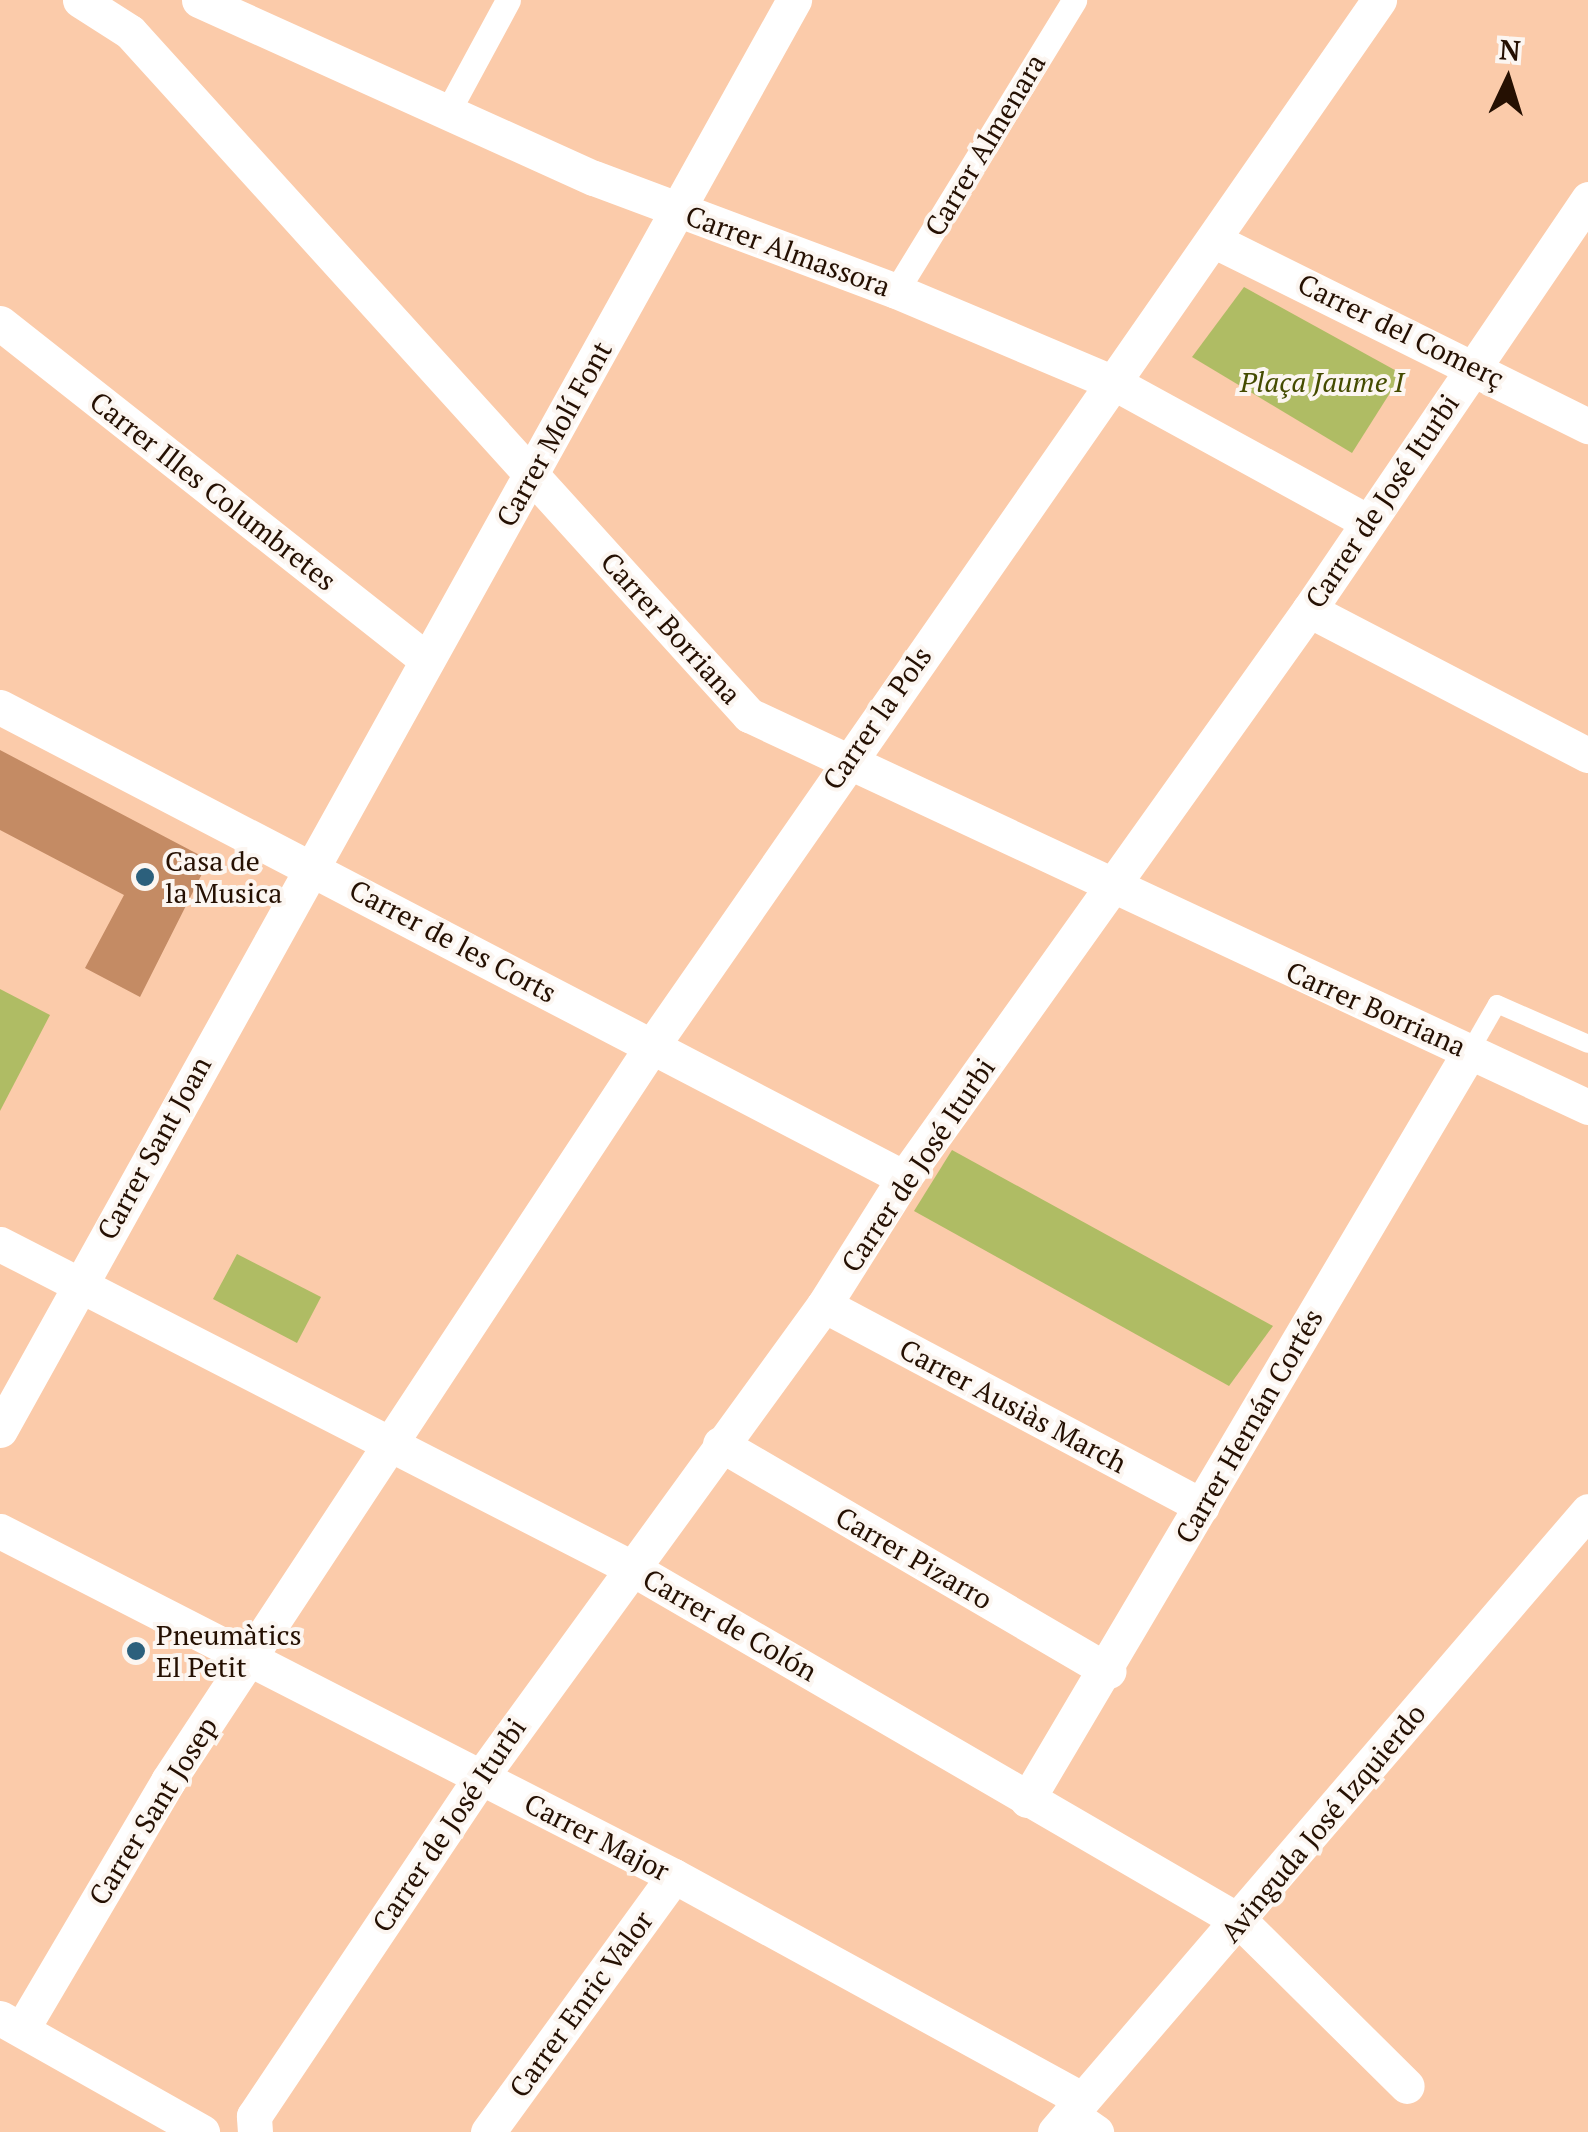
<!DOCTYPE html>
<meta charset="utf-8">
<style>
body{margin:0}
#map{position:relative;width:1588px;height:2132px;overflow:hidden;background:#fbcbaa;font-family:"PT Serif",serif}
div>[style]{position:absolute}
.green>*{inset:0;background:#afbc64}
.building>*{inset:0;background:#c48b64}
.service>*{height:18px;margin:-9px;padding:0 9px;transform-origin:9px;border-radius:9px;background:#fff}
.pedestrian>*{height:25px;margin:-12.5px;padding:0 12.5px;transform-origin:12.5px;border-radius:12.5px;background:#fff}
.minor>*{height:35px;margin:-17.5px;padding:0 17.5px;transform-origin:17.5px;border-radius:17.5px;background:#fff}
.dots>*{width:28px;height:28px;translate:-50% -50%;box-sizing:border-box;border:5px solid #fcf6f1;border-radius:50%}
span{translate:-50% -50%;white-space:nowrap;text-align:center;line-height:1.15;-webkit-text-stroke:8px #fcf6f1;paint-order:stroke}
.street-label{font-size:28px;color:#251002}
.park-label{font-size:28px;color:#444b00;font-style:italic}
.poi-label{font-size:28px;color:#251002}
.left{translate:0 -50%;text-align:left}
.north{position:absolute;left:1458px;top:30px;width:100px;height:100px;-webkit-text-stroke:8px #fcf6f1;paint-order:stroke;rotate:4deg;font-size:28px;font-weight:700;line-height:40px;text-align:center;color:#251002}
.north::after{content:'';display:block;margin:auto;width:35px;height:45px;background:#251002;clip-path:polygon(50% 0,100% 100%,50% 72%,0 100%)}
</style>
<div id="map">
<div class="green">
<i style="clip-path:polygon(1244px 287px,1402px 374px,1352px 453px,1192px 357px)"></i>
<i style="clip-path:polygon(0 989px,50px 1015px,0 1111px)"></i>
<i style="clip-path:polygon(952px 1150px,1273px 1326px,1229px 1386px,914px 1211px)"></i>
<i style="clip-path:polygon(237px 1254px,321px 1297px,297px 1343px,213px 1299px)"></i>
</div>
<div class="building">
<i style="clip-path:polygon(0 750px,209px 860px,140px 997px,85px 968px,124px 895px,0 830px)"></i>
</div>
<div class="service">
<i style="left:1470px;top:1051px;width:54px;rotate:-60.1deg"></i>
<i style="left:1497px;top:1004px;width:99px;rotate:23.7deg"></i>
</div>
<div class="pedestrian">
<i style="left:447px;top:113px;width:128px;rotate:-61.6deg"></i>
<i style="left:896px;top:291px;width:341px;rotate:-58.5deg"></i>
</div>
<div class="minor">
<i style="left:80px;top:0;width:59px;rotate:32.6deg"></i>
<i style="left:130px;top:32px;width:922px;rotate:47.81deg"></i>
<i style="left:749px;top:715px;width:926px;rotate:25.04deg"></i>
<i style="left:199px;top:0;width:433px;rotate:24.3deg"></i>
<i style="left:594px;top:178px;width:322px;rotate:20.5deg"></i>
<i style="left:896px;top:291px;width:239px;rotate:22.9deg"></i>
<i style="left:1116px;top:384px;width:285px;rotate:28.7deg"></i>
<i style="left:1213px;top:240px;width:419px;rotate:26.4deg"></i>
<i style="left:0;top:323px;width:544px;rotate:38.28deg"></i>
<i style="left:1309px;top:610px;width:314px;rotate:27.5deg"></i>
<i style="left:0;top:707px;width:1019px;rotate:27.52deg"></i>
<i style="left:0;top:1244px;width:706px;rotate:27.15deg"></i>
<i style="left:628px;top:1566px;width:709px;rotate:30.15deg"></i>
<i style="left:1241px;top:1922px;width:233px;rotate:44.7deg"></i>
<i style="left:824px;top:1305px;width:428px;rotate:28deg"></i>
<i style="left:0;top:1430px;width:1636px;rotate:-60.96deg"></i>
<i style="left:720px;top:1444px;width:450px;rotate:30.3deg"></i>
<i style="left:0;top:1531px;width:757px;rotate:27.11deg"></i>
<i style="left:674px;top:1876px;width:465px;rotate:28.7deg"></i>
<i style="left:1027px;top:1800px;width:870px;rotate:-59.4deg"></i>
<i style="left:0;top:2018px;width:232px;rotate:29.4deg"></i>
<i style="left:22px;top:2029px;width:288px;rotate:-59.5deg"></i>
<i style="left:168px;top:1781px;width:880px;rotate:-56.63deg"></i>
<i style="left:652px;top:1046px;width:1274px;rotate:-55.2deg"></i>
<i style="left:1070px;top:2114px;width:32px;rotate:35deg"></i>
<i style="left:255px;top:2132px;width:16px;rotate:-94deg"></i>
<i style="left:254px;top:2116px;width:408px;rotate:-56.2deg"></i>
<i style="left:481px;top:1777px;width:583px;rotate:-53.99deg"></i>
<i style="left:824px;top:1305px;width:150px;rotate:-57.8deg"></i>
<i style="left:904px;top:1178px;width:698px;rotate:-54.51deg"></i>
<i style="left:1309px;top:610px;width:497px;rotate:-55.8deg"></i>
<i style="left:488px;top:2132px;width:316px;rotate:-54deg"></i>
<i style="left:1055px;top:2132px;width:818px;rotate:-49.36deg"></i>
</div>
<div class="dots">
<i style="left:145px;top:877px;background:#2c607c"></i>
<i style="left:136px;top:1651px;background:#2c607c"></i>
</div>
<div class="street-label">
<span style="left:985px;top:145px;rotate:-59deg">Carrer Almenara</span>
<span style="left:788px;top:251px;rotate:20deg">Carrer Almassora</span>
<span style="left:1401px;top:331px;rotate:26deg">Carrer del Comerç</span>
<span style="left:554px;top:434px;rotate:-61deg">Carrer Molí Font</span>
<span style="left:213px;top:491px;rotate:38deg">Carrer Illes Columbretes</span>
<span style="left:1382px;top:501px;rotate:-56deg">Carrer de José Iturbi</span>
<span style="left:671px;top:628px;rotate:48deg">Carrer Borriana</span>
<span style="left:877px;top:718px;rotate:-55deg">Carrer la Pols</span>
<span style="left:453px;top:941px;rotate:28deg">Carrer de les Corts</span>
<span style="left:1376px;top:1009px;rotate:24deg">Carrer Borriana</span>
<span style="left:154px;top:1148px;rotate:-61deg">Carrer Sant Joan</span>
<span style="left:918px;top:1165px;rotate:-56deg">Carrer de José Iturbi</span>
<span style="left:1013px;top:1406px;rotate:28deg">Carrer Ausiàs March</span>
<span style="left:1249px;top:1426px;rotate:-60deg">Carrer Hernán Cortés</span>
<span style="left:914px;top:1558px;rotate:30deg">Carrer Pizarro</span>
<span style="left:730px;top:1625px;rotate:30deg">Carrer de Colón</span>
<span style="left:153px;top:1811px;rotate:-58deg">Carrer Sant Josep</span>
<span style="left:1323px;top:1823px;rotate:-50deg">Avinguda José Izquierdo</span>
<span style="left:449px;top:1825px;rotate:-56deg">Carrer de José Iturbi</span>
<span style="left:597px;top:1837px;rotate:27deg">Carrer Major</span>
<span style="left:581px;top:2004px;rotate:-54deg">Carrer Enric Valor</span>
</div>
<div class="park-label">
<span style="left:1322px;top:382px">Plaça Jaume I</span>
</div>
<div class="poi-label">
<span class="left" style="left:165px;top:877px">Casa de<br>la Musica</span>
<span class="left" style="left:156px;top:1651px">Pneumàtics<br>El Petit</span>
</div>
<div class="north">N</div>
</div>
